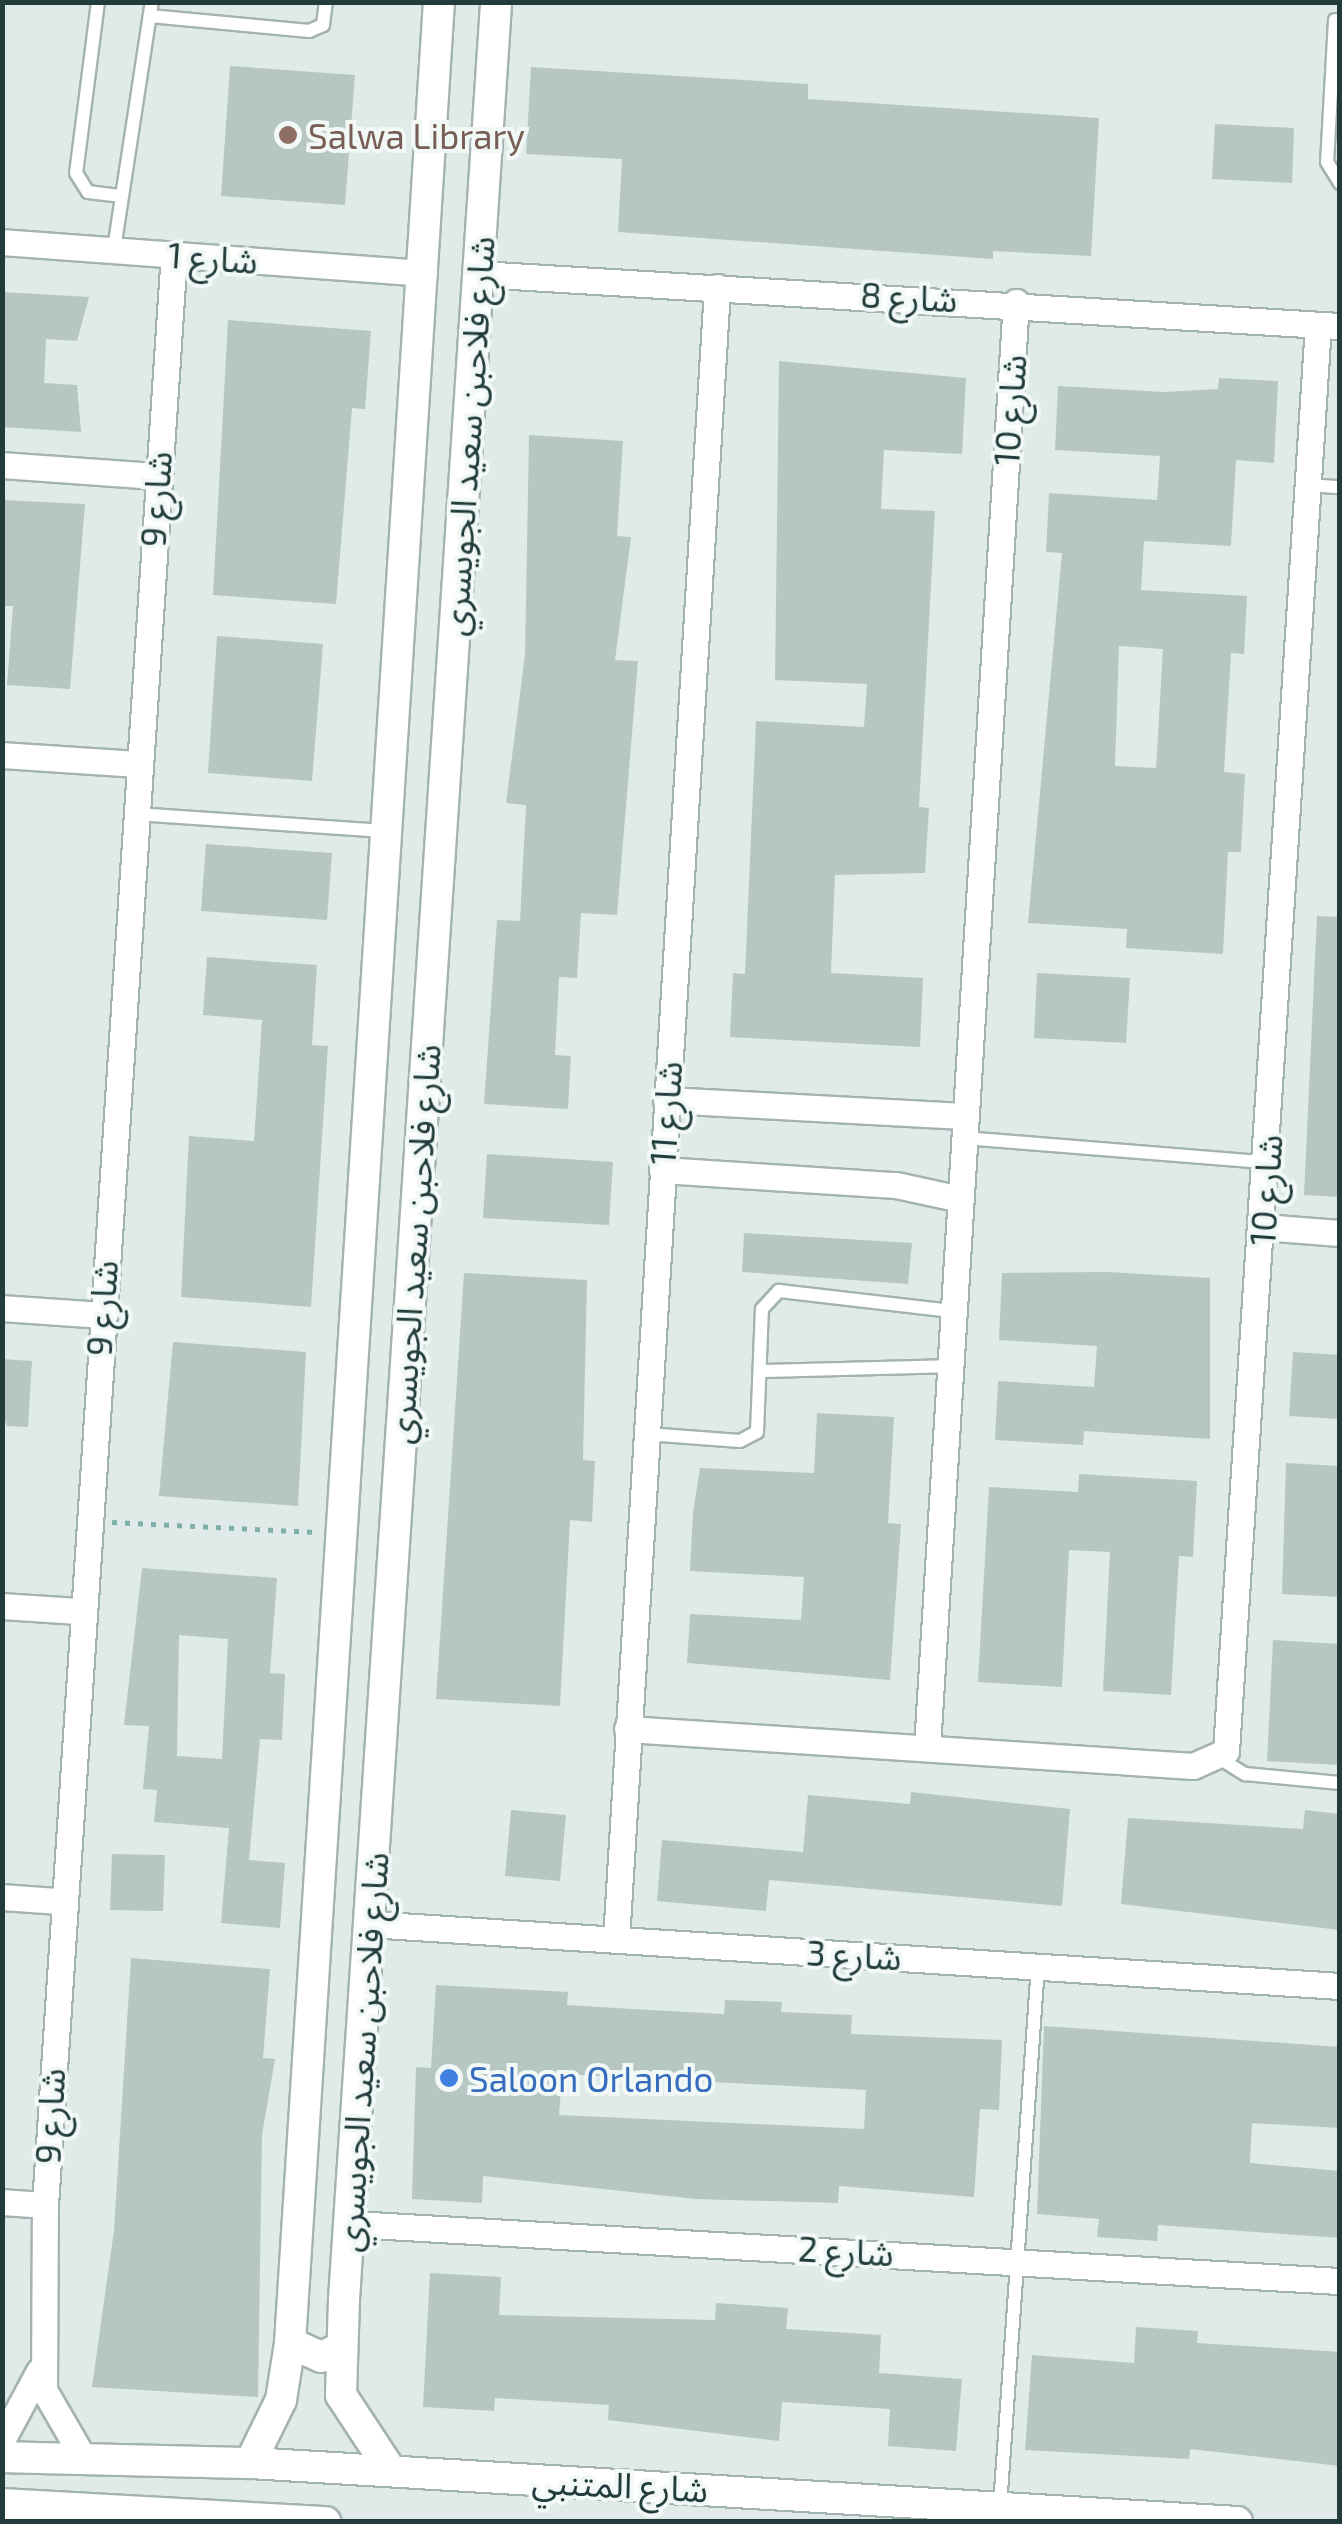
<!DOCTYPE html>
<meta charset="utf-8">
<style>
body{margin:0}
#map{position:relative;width:1342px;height:2524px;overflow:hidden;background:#e0ebe9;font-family:"Exo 2","Noto Sans Arabic",sans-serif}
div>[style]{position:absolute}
.building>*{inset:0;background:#b6c6c2}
.path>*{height:5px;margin-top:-2.5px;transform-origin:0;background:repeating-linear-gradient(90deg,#80afab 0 5px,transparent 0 13px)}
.roads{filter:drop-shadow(2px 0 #a3b3b1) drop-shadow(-2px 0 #a3b3b1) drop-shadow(0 2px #a3b3b1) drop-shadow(0 -2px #a3b3b1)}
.service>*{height:12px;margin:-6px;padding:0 6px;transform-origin:6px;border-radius:6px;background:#fff}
.minor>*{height:25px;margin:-12.5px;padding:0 12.5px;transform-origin:12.5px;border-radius:12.5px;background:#fff}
.tertiary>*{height:30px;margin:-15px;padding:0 15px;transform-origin:15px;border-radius:15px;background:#fff}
.dots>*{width:28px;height:28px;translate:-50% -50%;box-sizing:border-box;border:5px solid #f1f8f6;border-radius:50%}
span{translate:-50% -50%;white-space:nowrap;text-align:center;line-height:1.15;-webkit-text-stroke:8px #f1f8f6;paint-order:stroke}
.education-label{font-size:35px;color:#785e54}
.left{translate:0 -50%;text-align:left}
.street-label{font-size:35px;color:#213c3b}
.shop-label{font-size:35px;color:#366cbe}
.frame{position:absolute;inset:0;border:5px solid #213c3b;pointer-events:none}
</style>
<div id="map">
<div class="building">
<i style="clip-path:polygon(230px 66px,355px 75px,345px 205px,221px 196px)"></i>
<i style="clip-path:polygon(531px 67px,808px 84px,808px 99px,1099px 118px,1091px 256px,993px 251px,993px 259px,618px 232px,622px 159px,526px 154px)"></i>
<i style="clip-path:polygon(1215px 124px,1294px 128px,1292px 183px,1212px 179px)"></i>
<i style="clip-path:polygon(2px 292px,89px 297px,77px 341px,46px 339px,44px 383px,77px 385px,81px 432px,2px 427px)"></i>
<i style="clip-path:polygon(228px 320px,371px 331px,365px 409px,352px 408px,336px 604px,213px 595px)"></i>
<i style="clip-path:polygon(779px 361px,966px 378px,962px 454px,884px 450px,881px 509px,935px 511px,919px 807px,929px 808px,925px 873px,835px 875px,831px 973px,923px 978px,920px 1047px,730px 1037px,733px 973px,745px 974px,756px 721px,864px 727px,867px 684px,775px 680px)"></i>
<i style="clip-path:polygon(evenodd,1219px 378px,1278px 381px,1274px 463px,1236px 460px,1231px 546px,1144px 541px,1141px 590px,1247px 596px,1244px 654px,1231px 653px,1224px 772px,1245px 774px,1241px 852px,1228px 852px,1223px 954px,1126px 948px,1127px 929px,1028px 923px,1062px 553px,1046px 552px,1049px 493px,1157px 500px,1160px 456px,1055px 450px,1058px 386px,1164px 392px,1218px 389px,1219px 378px,1119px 646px,1163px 649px,1156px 768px,1115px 766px,1119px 646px)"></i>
<i style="clip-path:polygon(529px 435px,623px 441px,617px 536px,631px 537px,615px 660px,638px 661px,617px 915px,581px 913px,577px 978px,559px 977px,555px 1055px,571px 1056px,568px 1109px,484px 1104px,497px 920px,520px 921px,526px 805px,506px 803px,525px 655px)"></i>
<i style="clip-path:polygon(2px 500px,85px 504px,70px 689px,7px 685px,13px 606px,2px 606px)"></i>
<i style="clip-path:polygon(217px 636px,323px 644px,312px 781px,208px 773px)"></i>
<i style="clip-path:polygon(206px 844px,332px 853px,327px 920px,201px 911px)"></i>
<i style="clip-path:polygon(1317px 916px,1340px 917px,1340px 1197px,1304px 1195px)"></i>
<i style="clip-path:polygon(207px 957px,317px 965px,312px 1045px,328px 1046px,311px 1307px,181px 1297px,189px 1136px,254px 1141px,262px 1020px,203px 1015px)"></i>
<i style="clip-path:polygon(1037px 973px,1130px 978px,1126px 1043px,1034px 1038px)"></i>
<i style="clip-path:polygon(487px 1154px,613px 1162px,609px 1225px,483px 1218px)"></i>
<i style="clip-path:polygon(744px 1233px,912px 1243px,908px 1284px,742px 1272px)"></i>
<i style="clip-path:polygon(1108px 1272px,1210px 1278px,1210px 1439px,1084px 1431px,1083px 1445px,995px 1440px,998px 1381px,1094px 1387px,1097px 1346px,999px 1340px,1002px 1273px)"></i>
<i style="clip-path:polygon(464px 1273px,587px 1280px,583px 1460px,595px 1461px,592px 1522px,570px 1520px,560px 1706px,436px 1699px)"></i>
<i style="clip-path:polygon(173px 1342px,306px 1352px,298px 1506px,159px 1496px)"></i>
<i style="clip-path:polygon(1293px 1352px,1340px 1355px,1340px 1419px,1289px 1416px)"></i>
<i style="clip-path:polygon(2px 1359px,32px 1361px,28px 1427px,7px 1426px,2px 1414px)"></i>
<i style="clip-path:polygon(817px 1413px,894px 1417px,888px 1523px,901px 1524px,890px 1680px,687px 1663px,690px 1614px,801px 1620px,804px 1577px,690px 1571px,693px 1513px,700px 1468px,814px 1473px)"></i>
<i style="clip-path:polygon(1286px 1463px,1340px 1466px,1340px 1597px,1282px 1594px)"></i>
<i style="clip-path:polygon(1079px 1474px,1197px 1481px,1193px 1557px,1179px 1556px,1171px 1695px,1103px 1691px,1110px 1552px,1069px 1550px,1062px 1687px,978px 1682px,989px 1487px,1078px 1492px)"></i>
<i style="clip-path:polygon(evenodd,142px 1568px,277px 1578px,270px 1673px,285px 1674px,282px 1740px,260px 1739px,249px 1860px,285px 1863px,280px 1928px,221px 1923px,229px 1828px,154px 1822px,157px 1790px,143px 1789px,149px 1726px,124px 1725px,142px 1568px,179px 1635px,228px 1639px,222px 1759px,177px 1756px,179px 1635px)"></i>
<i style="clip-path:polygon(1273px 1640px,1340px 1644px,1340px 1765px,1267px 1761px)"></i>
<i style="clip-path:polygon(911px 1792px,1070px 1809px,1062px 1906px,769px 1880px,766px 1911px,657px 1901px,662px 1840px,803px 1852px,808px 1795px,910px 1804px)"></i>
<i style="clip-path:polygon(511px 1810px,566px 1815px,560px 1881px,505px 1876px)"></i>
<i style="clip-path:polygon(1305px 1810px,1340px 1814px,1340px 1930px,1121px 1904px,1128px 1818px,1303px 1829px)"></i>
<i style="clip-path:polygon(112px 1854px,165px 1855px,163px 1911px,110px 1910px)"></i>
<i style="clip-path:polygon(131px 1958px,270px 1969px,263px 2058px,275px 2059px,262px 2135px,258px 2397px,92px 2387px,114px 2230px)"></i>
<i style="clip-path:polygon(evenodd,436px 1985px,568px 1992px,567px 2005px,632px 2009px,724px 2014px,725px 2000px,782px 2002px,781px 2012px,852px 2015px,851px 2034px,1002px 2040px,999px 2110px,980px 2109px,974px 2197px,839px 2186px,838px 2203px,696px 2199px,483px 2176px,482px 2203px,412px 2199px,416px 2067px,431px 2068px,436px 1985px,562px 2074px,866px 2090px,864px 2129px,559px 2115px,562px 2074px)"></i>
<i style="clip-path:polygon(1044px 2026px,1340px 2047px,1340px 2128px,1252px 2123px,1250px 2163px,1340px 2171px,1340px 2238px,1158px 2225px,1157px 2241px,1097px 2237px,1099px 2219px,1037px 2214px)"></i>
<i style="clip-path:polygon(430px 2273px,501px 2277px,499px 2315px,715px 2320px,716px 2303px,788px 2308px,786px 2329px,881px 2335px,879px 2373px,962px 2379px,956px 2451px,888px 2446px,890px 2409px,782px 2402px,779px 2441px,608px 2420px,609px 2405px,495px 2398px,494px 2411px,423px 2407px)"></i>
<i style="clip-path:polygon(1136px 2327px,1198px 2331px,1197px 2343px,1340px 2352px,1340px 2466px,1190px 2449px,1189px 2459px,1025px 2450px,1032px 2355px,1134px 2363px)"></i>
</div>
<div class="path">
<i style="left:112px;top:1522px;width:204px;rotate:2.8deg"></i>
</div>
<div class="roads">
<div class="service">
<i style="left:98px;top:2px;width:172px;rotate:97.3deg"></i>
<i style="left:76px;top:173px;width:22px;rotate:58deg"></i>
<i style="left:88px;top:192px;width:34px;rotate:7deg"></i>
<i style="left:150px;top:16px;width:160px;rotate:5.4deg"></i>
<i style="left:309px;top:31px;width:15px;rotate:-23deg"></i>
<i style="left:323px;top:25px;width:23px;rotate:-83deg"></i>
<i style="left:1335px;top:20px;width:142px;rotate:93.2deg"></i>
<i style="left:1327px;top:162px;width:25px;rotate:58deg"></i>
<i style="left:114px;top:249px;width:250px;rotate:-81.3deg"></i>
<i style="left:1308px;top:485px;width:32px;rotate:4deg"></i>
<i style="left:135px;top:814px;width:251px;rotate:3.9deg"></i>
<i style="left:964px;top:1138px;width:301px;rotate:4.6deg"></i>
<i style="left:761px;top:1371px;width:188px;rotate:-1.5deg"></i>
<i style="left:647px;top:1434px;width:93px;rotate:4.3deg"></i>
<i style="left:740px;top:1441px;width:19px;rotate:-28deg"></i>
<i style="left:757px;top:1432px;width:123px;rotate:-87.7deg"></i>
<i style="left:762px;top:1309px;width:25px;rotate:-47deg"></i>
<i style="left:779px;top:1291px;width:174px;rotate:6.6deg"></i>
<i style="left:1219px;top:1758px;width:31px;rotate:32deg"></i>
<i style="left:1245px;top:1774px;width:95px;rotate:5.4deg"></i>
<i style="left:1000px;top:2506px;width:542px;rotate:-85.98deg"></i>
</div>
<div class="minor">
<i style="left:2px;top:242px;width:423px;rotate:4.2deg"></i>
<i style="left:479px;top:274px;width:863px;rotate:3.46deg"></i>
<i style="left:2px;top:465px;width:155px;rotate:4.1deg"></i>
<i style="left:2px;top:755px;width:135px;rotate:3.8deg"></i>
<i style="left:666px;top:1100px;width:299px;rotate:3.1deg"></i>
<i style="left:662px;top:1170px;width:234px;rotate:3.7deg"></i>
<i style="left:896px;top:1185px;width:66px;rotate:12.3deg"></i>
<i style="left:1262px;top:1227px;width:78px;rotate:4.4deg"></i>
<i style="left:2px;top:1308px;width:99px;rotate:4deg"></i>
<i style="left:2px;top:1606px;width:75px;rotate:3.8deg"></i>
<i style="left:627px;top:1729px;width:567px;rotate:3.74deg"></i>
<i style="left:1193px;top:1766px;width:36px;rotate:-24deg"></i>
<i style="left:1226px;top:1751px;width:1429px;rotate:-86.31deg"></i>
<i style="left:927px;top:1747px;width:1448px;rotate:-86.48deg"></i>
<i style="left:2px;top:1897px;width:56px;rotate:4.1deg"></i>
<i style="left:368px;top:1924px;width:974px;rotate:3.65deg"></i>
<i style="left:616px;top:1940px;width:1656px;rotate:-86.5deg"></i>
<i style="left:2px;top:2202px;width:43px;rotate:4deg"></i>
<i style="left:353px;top:2224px;width:989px;rotate:3.31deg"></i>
<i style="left:2px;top:2440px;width:78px;rotate:-61.8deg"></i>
<i style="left:84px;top:2459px;width:80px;rotate:-120.1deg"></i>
<i style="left:44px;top:2390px;width:185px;rotate:-89.7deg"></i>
<i style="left:45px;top:2205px;width:1955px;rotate:-86.22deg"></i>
</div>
<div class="tertiary">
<i style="left:290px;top:2343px;width:34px;rotate:24deg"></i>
<i style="left:321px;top:2357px;width:23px;rotate:-25deg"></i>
<i style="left:2px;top:2457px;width:248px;rotate:1.4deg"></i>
<i style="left:250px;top:2463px;width:989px;rotate:3.42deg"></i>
<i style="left:250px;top:2463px;width:70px;rotate:-63.8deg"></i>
<i style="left:281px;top:2400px;width:58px;rotate:-81deg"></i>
<i style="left:290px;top:2343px;width:2346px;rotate:-86.36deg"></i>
<i style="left:391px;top:2471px;width:91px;rotate:-123.3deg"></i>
<i style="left:341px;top:2395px;width:96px;rotate:-88.2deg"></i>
<i style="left:344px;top:2299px;width:2302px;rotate:-86.21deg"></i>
<i style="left:2px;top:2504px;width:324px;rotate:3.2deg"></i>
</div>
</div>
<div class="dots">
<i style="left:288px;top:135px;background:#8d6e63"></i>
<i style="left:449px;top:2078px;background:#3f7fe0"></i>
</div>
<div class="education-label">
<span class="left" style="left:308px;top:135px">Salwa Library</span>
</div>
<div class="street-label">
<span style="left:213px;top:257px;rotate:4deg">شارع 1</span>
<span style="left:909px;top:296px;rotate:3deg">شارع 8</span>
<span style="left:1009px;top:410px;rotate:-86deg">شارع 10</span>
<span style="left:467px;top:436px;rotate:-86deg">شارع فلاحبن سعيد الجويسري</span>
<span style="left:155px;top:499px;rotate:-86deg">شارع 9</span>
<span style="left:665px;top:1113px;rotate:-86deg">شارع 11</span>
<span style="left:1265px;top:1190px;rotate:-86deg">شارع 10</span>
<span style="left:413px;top:1244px;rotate:-86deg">شارع فلاحبن سعيد الجويسري</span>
<span style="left:101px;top:1308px;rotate:-86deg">شارع 9</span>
<span style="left:854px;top:1954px;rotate:3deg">شارع 3</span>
<span style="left:361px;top:2052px;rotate:-86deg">شارع فلاحبن سعيد الجويسري</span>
<span style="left:49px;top:2116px;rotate:-87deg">شارع 9</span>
<span style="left:846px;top:2250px;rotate:3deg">شارع 2</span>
<span style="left:620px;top:2484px;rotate:3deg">شارع المتنبي</span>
</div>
<div class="shop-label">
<span class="left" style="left:469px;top:2078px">Saloon Orlando</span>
</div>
<div class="frame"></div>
</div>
